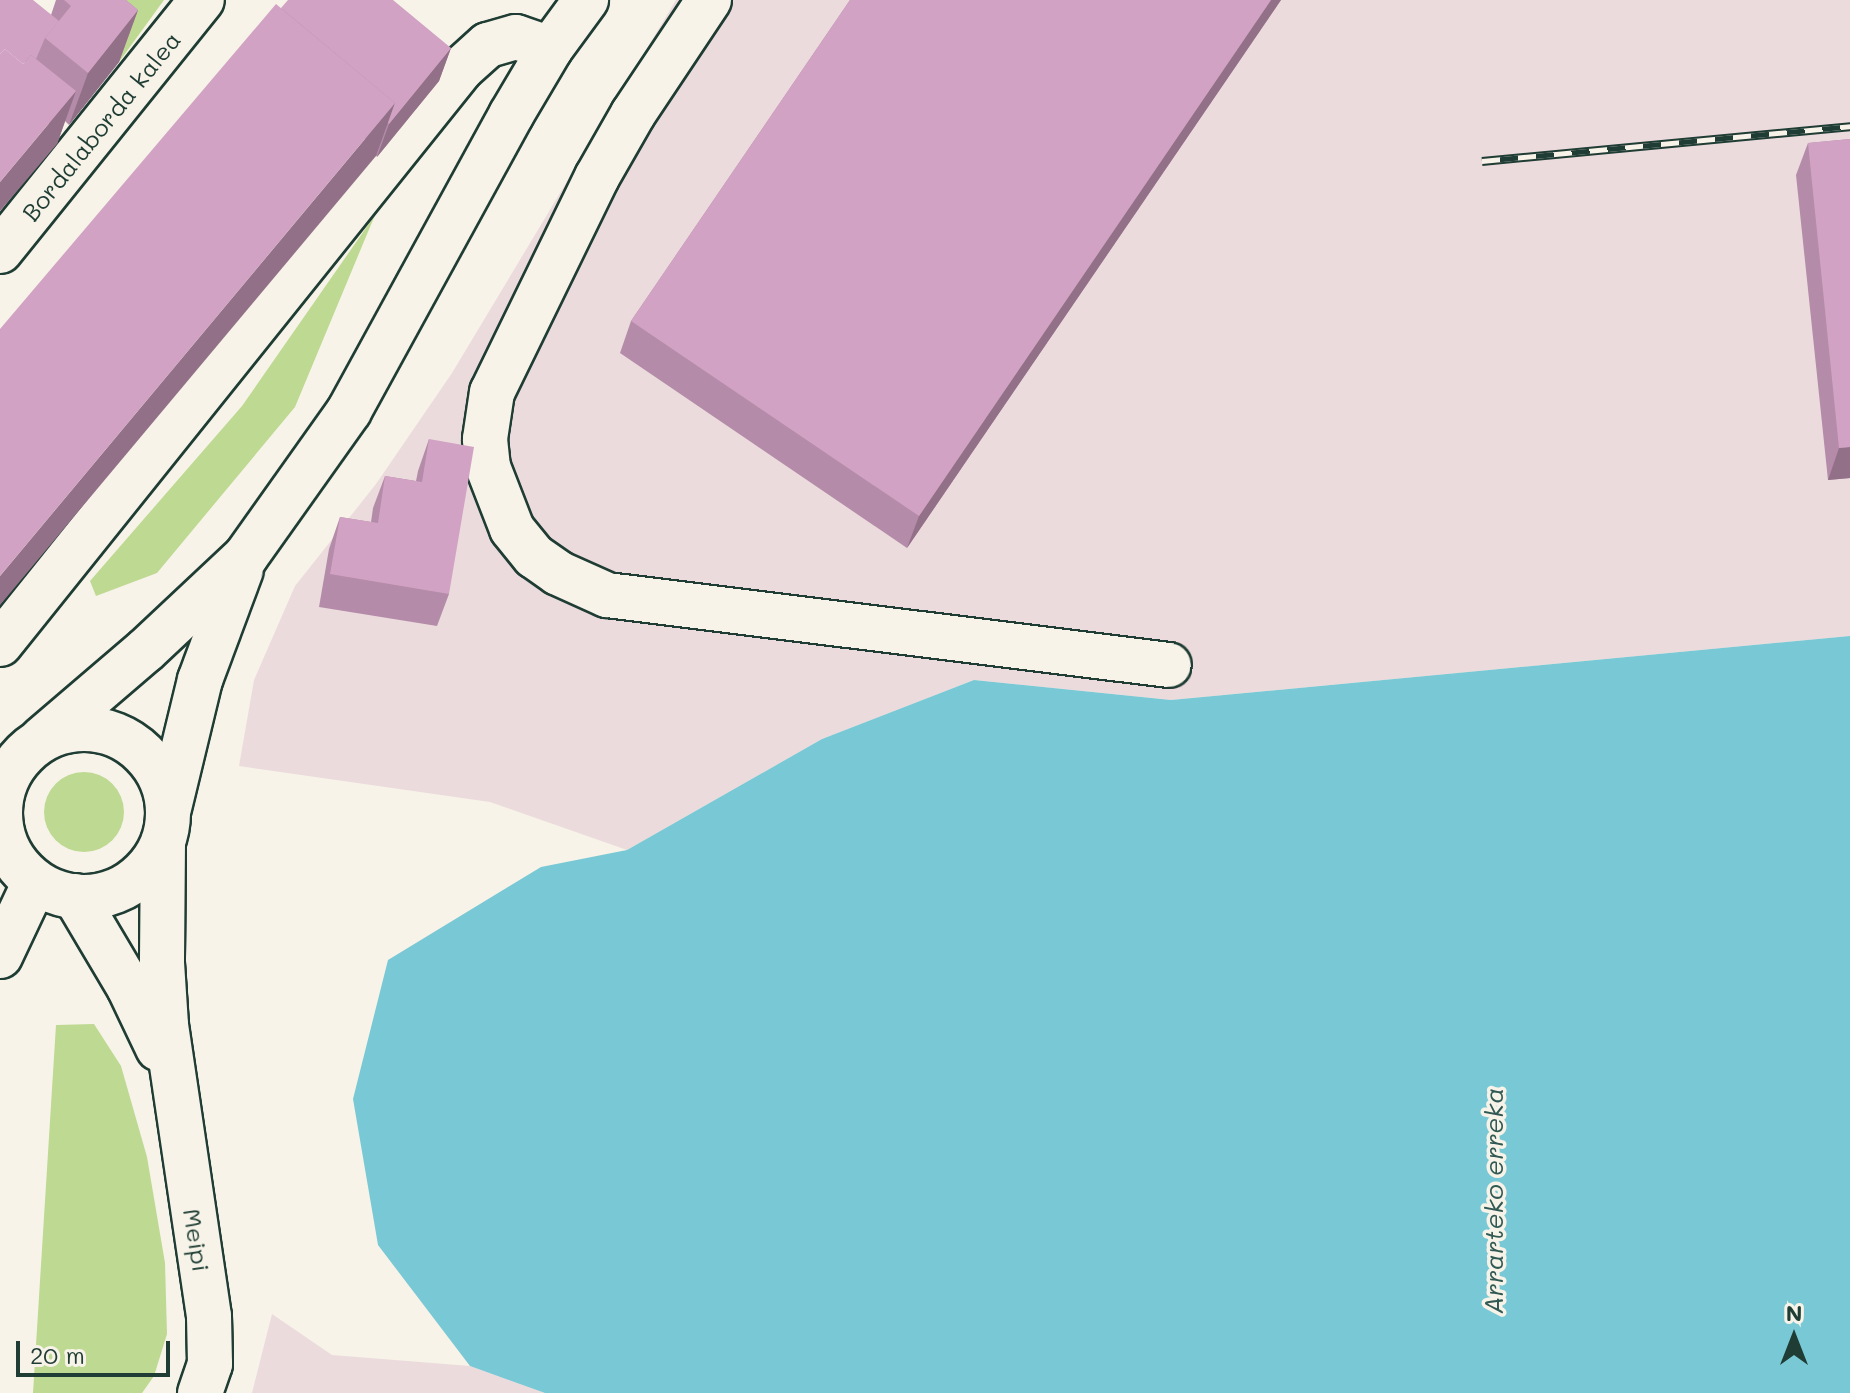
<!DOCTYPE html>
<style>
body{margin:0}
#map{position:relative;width:1850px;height:1393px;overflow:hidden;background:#f7f3e8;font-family:Mali,sans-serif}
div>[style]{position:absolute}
.built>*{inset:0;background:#ecdbdd}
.green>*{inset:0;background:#bed991}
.round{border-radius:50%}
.water>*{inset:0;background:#79c8d5}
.roads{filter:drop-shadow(2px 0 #1f3d34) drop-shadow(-2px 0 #1f3d34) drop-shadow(0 2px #1f3d34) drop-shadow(0 -2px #1f3d34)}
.minor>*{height:44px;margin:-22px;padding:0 22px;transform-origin:22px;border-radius:22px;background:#f7f3e8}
.minor>.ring{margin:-22px;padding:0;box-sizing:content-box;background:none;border:44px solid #f7f3e8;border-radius:50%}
.rail>*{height:9px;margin-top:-4.5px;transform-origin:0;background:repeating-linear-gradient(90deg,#f7f3e8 0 18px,#1f3d34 0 36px);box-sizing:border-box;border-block:2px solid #1f3d34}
.wall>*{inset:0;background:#b48ba8}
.shaded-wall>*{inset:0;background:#927188}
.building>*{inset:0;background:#d1a2c3}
span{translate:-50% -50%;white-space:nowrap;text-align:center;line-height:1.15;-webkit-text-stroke:7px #f7f3e8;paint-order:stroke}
.street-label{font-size:24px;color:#1f3d34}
.water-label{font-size:26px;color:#315954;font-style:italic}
.north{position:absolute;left:1754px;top:1297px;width:80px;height:80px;-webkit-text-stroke:6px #f7f3e8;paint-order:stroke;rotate:0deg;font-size:22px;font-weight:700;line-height:32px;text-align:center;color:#1f3d34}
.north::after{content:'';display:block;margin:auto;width:28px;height:36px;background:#1f3d34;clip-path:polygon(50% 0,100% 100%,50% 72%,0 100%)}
.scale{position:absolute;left:16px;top:1341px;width:154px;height:36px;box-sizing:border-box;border:4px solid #1f3d34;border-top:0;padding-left:10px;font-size:24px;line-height:28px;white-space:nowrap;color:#1f3d34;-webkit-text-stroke:6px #f7f3e8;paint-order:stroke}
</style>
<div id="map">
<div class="built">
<i style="clip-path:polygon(676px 0,1850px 0,1850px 636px,1171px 700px,974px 680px,822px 739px,627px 850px,490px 802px,239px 766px,254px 680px,295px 586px,376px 484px,452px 373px)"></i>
<i style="clip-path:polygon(272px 1314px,332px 1355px,470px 1366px,545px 1393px,252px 1393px)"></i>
</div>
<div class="green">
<i style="clip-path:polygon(86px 0,164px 0,119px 62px,65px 19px)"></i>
<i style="clip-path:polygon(375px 215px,295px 407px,157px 573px,96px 596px,90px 581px,242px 406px)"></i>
<i class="round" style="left:44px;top:772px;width:80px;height:80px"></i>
<i style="clip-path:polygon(94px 1024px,121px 1066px,147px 1157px,165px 1263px,167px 1334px,154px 1376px,142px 1393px,33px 1393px,56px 1025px)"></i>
</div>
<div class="water">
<i style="clip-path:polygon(1850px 636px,1850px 1393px,545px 1393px,470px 1366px,378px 1245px,353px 1099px,388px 960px,541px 867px,627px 850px,822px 739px,974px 680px,1171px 700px)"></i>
</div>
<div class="roads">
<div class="minor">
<i style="left:709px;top:0;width:137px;rotate:123.7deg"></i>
<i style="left:633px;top:114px;width:73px;rotate:119.7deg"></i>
<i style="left:597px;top:177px;width:239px;rotate:116deg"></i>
<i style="left:492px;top:392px;width:48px;rotate:98.5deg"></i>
<i style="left:485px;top:439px;width:28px;rotate:84deg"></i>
<i style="left:488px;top:467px;width:66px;rotate:68.8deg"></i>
<i style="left:512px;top:529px;width:35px;rotate:51deg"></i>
<i style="left:534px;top:556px;width:29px;rotate:35deg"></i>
<i style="left:558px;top:573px;width:54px;rotate:24.2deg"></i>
<i style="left:607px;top:595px;width:566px;rotate:7.1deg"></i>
<i style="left:0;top:251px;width:322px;rotate:-51.2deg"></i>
<i style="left:0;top:644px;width:737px;rotate:-51.28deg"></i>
<i style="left:461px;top:69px;width:36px;rotate:-42deg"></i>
<i style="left:488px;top:45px;width:29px;rotate:-16deg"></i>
<i style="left:516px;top:37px;width:36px;rotate:19deg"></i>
<i class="ring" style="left:0;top:729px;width:124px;height:124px"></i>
<i style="left:42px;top:739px;width:137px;rotate:-40.6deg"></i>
<i style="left:146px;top:650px;width:137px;rotate:-43.2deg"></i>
<i style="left:246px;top:556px;width:178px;rotate:-54.6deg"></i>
<i style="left:349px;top:411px;width:337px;rotate:-61.3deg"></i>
<i style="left:511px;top:115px;width:77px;rotate:-59.4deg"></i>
<i style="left:550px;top:49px;width:61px;rotate:-53.7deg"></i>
<i style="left:169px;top:808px;width:132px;rotate:-76.4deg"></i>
<i style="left:200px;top:680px;width:117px;rotate:-69.6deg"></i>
<i style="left:163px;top:843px;width:120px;rotate:90.5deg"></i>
<i style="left:162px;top:963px;width:62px;rotate:86.3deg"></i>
<i style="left:166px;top:1025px;width:294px;rotate:81.6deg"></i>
<i style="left:209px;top:1316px;width:48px;rotate:88.8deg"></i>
<i style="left:210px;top:1364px;width:31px;rotate:109deg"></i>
<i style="left:75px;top:896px;width:106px;rotate:59.3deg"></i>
<i style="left:129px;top:987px;width:68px;rotate:64.6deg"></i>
<i style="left:0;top:956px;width:82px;rotate:-64.7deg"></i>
</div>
</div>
<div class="rail">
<i style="left:1482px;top:161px;width:370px;rotate:-5.4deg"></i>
</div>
<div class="wall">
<i style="clip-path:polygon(0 0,51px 15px,56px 0,126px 0,138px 10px,119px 62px,69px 125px,65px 121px,57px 144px)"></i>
<i style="clip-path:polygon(850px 0,1281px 0,907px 548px,620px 353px,631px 321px)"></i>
<i style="clip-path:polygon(281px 8px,451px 48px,439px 81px,377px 157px)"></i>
<i style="clip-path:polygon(1850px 139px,1850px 478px,1828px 480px,1796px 175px,1808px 143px)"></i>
<i style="clip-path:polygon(429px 439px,449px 594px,437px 626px,319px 607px,329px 549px,340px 517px,371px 522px,373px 508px,385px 476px,416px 481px,418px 471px)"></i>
</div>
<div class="shaded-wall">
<i style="clip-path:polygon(1271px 0,1281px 0,907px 548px,919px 516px)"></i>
<i style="clip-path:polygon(138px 10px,119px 62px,69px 125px,88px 73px)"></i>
<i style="clip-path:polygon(451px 48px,439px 81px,377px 157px,389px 124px)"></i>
<i style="clip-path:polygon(76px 91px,57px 144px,0 211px,0 182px)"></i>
<i style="clip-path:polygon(395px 103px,376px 156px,0 605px,0 576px)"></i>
<i style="clip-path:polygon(1850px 447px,1850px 478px,1828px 480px,1839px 448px)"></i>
</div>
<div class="building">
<i style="clip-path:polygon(0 0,33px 0,59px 21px,45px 38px,36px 59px,31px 55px,23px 64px,5px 49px,0 54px)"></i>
<i style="clip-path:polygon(64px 0,126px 0,138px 10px,88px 73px,45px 38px,71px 6px)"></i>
<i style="clip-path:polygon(288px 0,393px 0,451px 48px,389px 124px,388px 123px,395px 103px,281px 8px)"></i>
<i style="clip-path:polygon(850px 0,1271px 0,919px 516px,631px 321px)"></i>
<i style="clip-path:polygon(276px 4px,395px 103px,0 576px,0 329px)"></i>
<i style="clip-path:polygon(5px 49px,23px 64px,31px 55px,76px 91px,0 182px,0 54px)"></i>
<i style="clip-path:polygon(1850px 139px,1850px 447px,1839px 448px,1808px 143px)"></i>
<i style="clip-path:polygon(429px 439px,474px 447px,449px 594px,330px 574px,340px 517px,378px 523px,385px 476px,422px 482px)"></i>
</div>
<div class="street-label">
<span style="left:101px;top:126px;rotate:-51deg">Bordalaborda kalea</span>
<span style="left:197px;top:1240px;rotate:81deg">Meipi</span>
</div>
<div class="water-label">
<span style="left:1494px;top:1201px;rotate:-90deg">Arrarteko erreka</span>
</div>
<div class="north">N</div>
<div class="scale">20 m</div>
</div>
